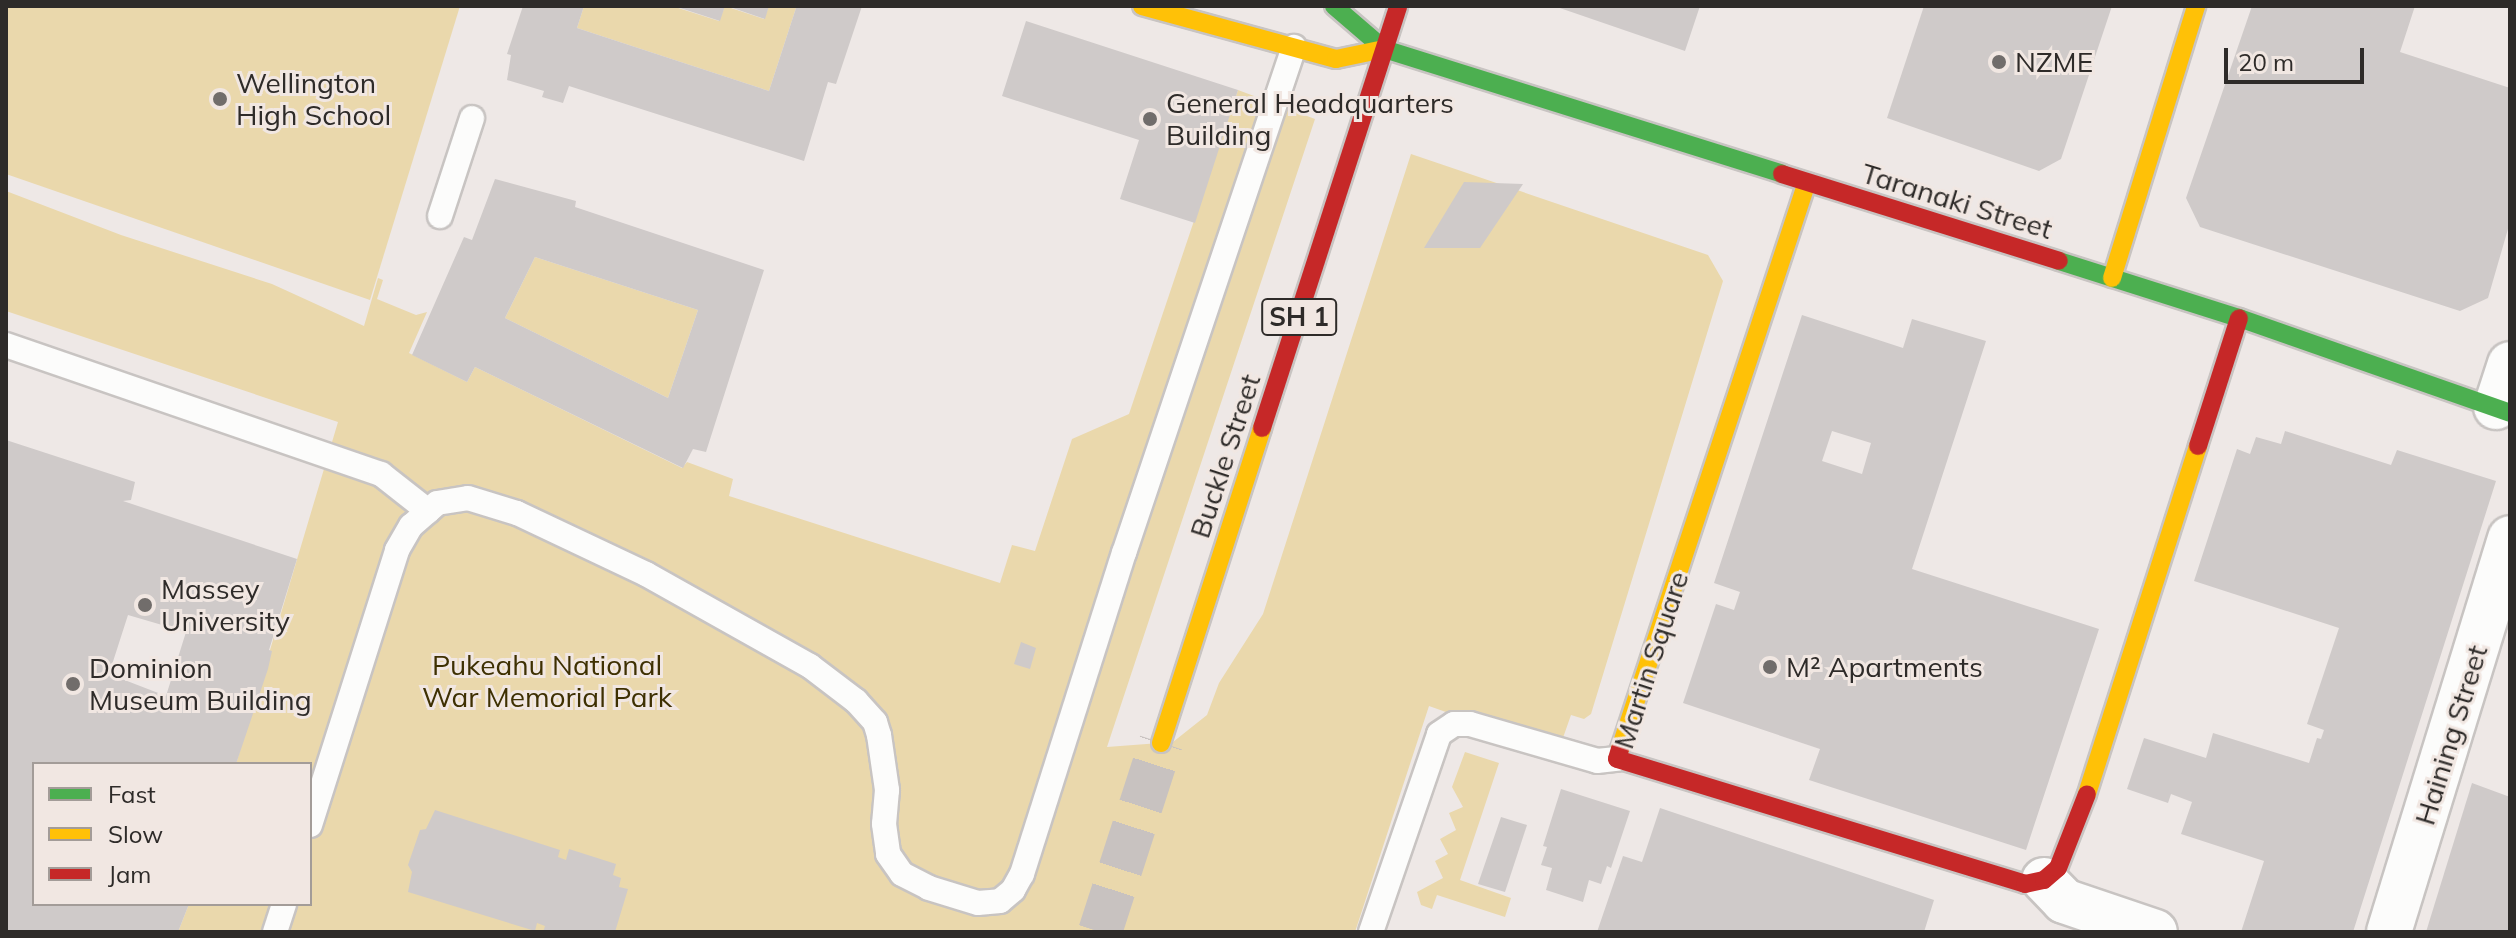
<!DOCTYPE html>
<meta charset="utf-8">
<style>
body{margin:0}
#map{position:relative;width:2516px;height:938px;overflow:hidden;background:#eee8e6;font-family:Mulish,sans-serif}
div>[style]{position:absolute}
.green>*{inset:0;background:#ead8ac}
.building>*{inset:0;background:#cfcac9}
.highway-tunnel>*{height:44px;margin-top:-22px;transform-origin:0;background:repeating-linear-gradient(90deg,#c8c2c0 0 44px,transparent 0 66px)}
.roads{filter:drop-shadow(2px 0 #c8c4c2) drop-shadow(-2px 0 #c8c4c2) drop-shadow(0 2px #c8c4c2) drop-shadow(0 -2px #c8c4c2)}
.lane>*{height:24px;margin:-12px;padding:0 12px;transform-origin:12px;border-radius:12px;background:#fcfcfb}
.street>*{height:44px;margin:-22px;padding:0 22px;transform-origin:22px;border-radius:22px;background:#fcfcfb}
.fast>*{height:18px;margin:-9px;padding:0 9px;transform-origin:9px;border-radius:9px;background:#4caf50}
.slow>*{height:18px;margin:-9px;padding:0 9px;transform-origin:9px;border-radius:9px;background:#ffc107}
.jam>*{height:18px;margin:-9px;padding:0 9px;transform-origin:9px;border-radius:9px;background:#c62828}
.dots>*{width:22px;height:22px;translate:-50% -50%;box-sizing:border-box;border:4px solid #f1e7e2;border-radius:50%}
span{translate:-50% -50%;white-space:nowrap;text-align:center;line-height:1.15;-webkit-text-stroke:6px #f1e7e2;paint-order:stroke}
.shield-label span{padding:2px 6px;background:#f1e7e2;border:2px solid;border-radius:6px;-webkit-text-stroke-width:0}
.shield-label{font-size:26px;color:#2e2b29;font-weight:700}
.poi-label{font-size:28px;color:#2e2b29}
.left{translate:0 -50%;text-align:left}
.street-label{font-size:28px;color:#2e2b29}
.park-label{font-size:28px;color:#3e3002}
.frame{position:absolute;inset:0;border:8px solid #2e2b29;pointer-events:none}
.legend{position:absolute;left:32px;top:762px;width:280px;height:144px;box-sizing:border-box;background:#f1e7e2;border:2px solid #a39c98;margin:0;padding:10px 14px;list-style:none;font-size:24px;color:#2e2b29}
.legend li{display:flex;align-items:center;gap:16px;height:40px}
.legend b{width:40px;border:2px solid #a39c98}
.scale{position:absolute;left:2224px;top:48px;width:140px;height:36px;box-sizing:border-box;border:4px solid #2e2b29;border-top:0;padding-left:10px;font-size:24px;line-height:28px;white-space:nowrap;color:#2e2b29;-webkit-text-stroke:6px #f1e7e2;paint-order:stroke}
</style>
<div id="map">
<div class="green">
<i style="clip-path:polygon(6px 6px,460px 6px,370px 300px,6px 174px)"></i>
<i style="clip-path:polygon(584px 6px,672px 6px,719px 21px,725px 6px,764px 19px,769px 6px,796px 8px,769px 91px,577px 28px)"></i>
<i style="clip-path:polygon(1238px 90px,1315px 119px,1107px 747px,1173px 742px,1207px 715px,1219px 683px,1263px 614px,1411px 154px,1708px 255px,1723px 281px,1591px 714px,1584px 719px,1571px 715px,1558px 752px,1429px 706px,1355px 932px,178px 932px,189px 904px,310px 904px,310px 764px,236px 764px,338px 422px,6px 311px,6px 191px,121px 235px,272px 284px,364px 326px,378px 278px,383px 280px,377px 299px,416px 315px,427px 312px,409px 353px,467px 382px,475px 367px,682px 468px,687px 462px,733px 479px,729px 496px,1000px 583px,1012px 545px,1035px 551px,1072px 439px,1129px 414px)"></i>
<i style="clip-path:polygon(535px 257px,698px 310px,668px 398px,505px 318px)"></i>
<i style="clip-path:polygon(1465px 752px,1499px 763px,1460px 880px,1511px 898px,1505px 917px,1437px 895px,1432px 909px,1421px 905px,1417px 892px,1443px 878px,1435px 861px,1448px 854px,1440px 839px,1456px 830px,1449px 813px,1463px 807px,1452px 787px)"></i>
</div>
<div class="building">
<i style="clip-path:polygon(523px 6px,584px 6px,577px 28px,769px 91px,796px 8px,790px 6px,862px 6px,836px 84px,828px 82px,804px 161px,569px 86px,563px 103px,542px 97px,544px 91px,507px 80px,511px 55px,507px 54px)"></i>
<i style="clip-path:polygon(674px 6px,725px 6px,720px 21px)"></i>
<i style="clip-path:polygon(727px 6px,769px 6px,765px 19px)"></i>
<i style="clip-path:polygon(1554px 6px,1700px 6px,1685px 51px)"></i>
<i style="clip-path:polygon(1924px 6px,2112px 6px,2061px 159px,2039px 171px,1887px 118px)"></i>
<i style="clip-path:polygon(2252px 6px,2415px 6px,2400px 52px,2510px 88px,2510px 222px,2488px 298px,2460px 311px,2200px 227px,2186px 198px)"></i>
<i style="clip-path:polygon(1026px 21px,1238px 90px,1195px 223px,1120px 199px,1139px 140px,1002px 96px)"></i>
<i style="clip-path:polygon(evenodd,495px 179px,576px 201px,575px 207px,764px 270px,706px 452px,693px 449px,683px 468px,475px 367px,467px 382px,412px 355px,464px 237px,472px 240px,495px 179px,535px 257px,698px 310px,668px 398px,505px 318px,535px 257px)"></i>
<i style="clip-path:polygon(1464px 182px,1523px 184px,1480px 248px,1424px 248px)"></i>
<i style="clip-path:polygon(evenodd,1802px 315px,1903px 348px,1912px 319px,1986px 341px,1912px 569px,2099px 629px,2026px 850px,1809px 780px,1820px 749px,1683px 703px,1716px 604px,1734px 610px,1740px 592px,1714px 583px,1802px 315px,1832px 431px,1871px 443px,1862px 474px,1822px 461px,1832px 431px)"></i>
<i style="clip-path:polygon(2285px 431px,2391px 465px,2397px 450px,2496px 481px,2353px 932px,2241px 932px,2264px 861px,2181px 834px,2192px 802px,2171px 794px,2168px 803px,2127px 789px,2144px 738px,2206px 758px,2213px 733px,2309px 763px,2317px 738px,2321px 739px,2324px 730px,2307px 724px,2339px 628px,2194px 581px,2237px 449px,2250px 454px,2256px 437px,2281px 444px)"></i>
<i style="clip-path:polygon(evenodd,6px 440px,135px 482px,131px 500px,123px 501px,297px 559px,269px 650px,272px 651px,268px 669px,236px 764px,34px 764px,34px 904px,189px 904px,178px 932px,6px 932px,6px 440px,128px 615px,186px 632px,166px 696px,109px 674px,128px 615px)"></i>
<i style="clip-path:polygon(1021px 642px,1036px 648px,1030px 669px,1014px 664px)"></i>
<i style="clip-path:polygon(2472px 783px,2510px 797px,2510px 932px,2426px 932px)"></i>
<i style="clip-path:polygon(1561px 789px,1630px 811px,1611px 868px,1607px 866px,1601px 884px,1589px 880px,1583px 902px,1546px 890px,1552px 868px,1541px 865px,1547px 847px,1543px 846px)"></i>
<i style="clip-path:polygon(1660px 808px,1934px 900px,1924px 932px,1597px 932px,1623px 856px,1642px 862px)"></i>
<i style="clip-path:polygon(435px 810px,560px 850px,558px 857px,566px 860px,569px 849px,616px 864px,613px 875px,621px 878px,619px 887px,628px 889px,615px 932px,543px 932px,545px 926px,537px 923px,535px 931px,408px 892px,412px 872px,408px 865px,420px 830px,426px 829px)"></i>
<i style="clip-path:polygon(1501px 817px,1527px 825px,1505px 892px,1478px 884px)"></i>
</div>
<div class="highway-tunnel">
<i style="left:1100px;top:932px;width:199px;rotate:-72.1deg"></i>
</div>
<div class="roads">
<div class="lane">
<i style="left:440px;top:216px;width:103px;rotate:-71.9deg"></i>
<i style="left:6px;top:345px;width:397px;rotate:19deg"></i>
<i style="left:381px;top:474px;width:60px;rotate:38.2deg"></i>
<i style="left:310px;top:825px;width:288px;rotate:-72.4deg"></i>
<i style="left:397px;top:550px;width:28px;rotate:-60deg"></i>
<i style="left:411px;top:526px;width:35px;rotate:-41deg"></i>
<i style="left:437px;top:503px;width:31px;rotate:-9deg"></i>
<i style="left:468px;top:498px;width:51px;rotate:17deg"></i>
<i style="left:517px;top:513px;width:143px;rotate:25.3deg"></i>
<i style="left:646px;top:574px;width:188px;rotate:29.3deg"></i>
<i style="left:810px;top:666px;width:58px;rotate:37.3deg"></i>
<i style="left:856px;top:701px;width:28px;rotate:48deg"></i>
<i style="left:875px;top:722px;width:14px;rotate:73deg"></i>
<i style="left:879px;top:735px;width:56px;rotate:81.7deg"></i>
<i style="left:887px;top:790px;width:34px;rotate:95deg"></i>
<i style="left:884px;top:824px;width:30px;rotate:82deg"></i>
<i style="left:888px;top:854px;width:24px;rotate:55deg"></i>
<i style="left:902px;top:874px;width:30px;rotate:27deg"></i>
<i style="left:929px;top:888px;width:51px;rotate:17deg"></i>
<i style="left:978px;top:903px;width:22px;rotate:-5deg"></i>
<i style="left:1000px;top:901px;width:17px;rotate:-40deg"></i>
<i style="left:1013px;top:890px;width:18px;rotate:-61deg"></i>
<i style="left:1022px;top:874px;width:337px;rotate:-72.4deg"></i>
<i style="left:1124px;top:553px;width:534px;rotate:-71.43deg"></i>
<i style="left:275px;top:932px;width:29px;rotate:-72deg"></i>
<i style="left:1371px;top:932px;width:209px;rotate:-71deg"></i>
<i style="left:1439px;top:734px;width:18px;rotate:-34deg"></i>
<i style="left:1454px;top:724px;width:16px"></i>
<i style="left:1470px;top:724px;width:132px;rotate:16.2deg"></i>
<i style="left:1597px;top:761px;width:20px;rotate:-6deg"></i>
</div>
<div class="street">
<i style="left:2496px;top:407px;width:45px;rotate:-72deg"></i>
<i style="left:2044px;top:880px;width:29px;rotate:46deg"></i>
<i style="left:2064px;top:901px;width:96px;rotate:18.8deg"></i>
<i style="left:2389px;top:932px;width:412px;rotate:-72.9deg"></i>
</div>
<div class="fast">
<i style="left:1334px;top:6px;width:66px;rotate:40.7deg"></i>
<i style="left:1384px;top:49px;width:417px;rotate:17.4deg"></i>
<i style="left:2059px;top:261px;width:189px;rotate:17.6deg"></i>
<i style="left:2239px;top:318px;width:287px;rotate:19.3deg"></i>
</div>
<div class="slow">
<i style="left:1142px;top:6px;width:201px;rotate:15.3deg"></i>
<i style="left:1336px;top:59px;width:49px;rotate:-11.8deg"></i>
<i style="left:2112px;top:278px;width:285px;rotate:-72.8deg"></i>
<i style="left:1161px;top:743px;width:331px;rotate:-72.2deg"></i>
<i style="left:1620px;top:749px;width:594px;rotate:-71.75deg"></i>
<i style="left:2087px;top:794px;width:365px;rotate:-72.3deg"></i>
</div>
<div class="jam">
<i style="left:1782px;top:174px;width:290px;rotate:17.4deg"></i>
<i style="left:1262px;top:428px;width:443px;rotate:-72.1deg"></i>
<i style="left:2198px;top:446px;width:134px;rotate:-72.2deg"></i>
<i style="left:1620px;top:749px;width:10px;rotate:107deg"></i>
<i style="left:1617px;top:759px;width:427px;rotate:17deg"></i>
<i style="left:2025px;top:884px;width:19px;rotate:-12deg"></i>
<i style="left:2044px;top:880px;width:18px;rotate:-41deg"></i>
<i style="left:2058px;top:868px;width:79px;rotate:-68.6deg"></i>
</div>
</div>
<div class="dots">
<i style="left:1999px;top:62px;background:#716d6b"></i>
<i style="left:220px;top:99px;background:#716d6b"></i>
<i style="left:1150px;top:119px;background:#716d6b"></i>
<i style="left:145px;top:605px;background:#716d6b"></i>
<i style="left:1770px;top:667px;background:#716d6b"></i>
<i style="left:73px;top:684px;background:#716d6b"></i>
</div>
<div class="shield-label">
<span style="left:1299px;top:317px">SH 1</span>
</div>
<div class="poi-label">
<span class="left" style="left:2015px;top:62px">NZME</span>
<span class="left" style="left:236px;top:99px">Wellington<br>High School</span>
<span class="left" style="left:1166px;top:119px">General Headquarters<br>Building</span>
<span class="left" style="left:161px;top:605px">Massey<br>University</span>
<span class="left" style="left:1786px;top:667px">M² Apartments</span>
<span class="left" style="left:89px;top:684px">Dominion<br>Museum Building</span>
</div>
<div class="street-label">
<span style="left:1957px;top:201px;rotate:17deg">Taranaki Street</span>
<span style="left:1225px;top:456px;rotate:-72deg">Buckle Street</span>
<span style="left:1651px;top:660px;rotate:-72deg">Martin Square</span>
<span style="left:2451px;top:735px;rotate:-73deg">Haining Street</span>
</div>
<div class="park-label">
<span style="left:547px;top:681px">Pukeahu National<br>War Memorial Park</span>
</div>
<div class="frame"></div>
<ul class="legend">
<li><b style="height:10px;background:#4caf50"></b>Fast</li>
<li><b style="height:10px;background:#ffc107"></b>Slow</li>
<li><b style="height:10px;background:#c62828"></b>Jam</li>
</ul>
<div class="scale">20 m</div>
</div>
